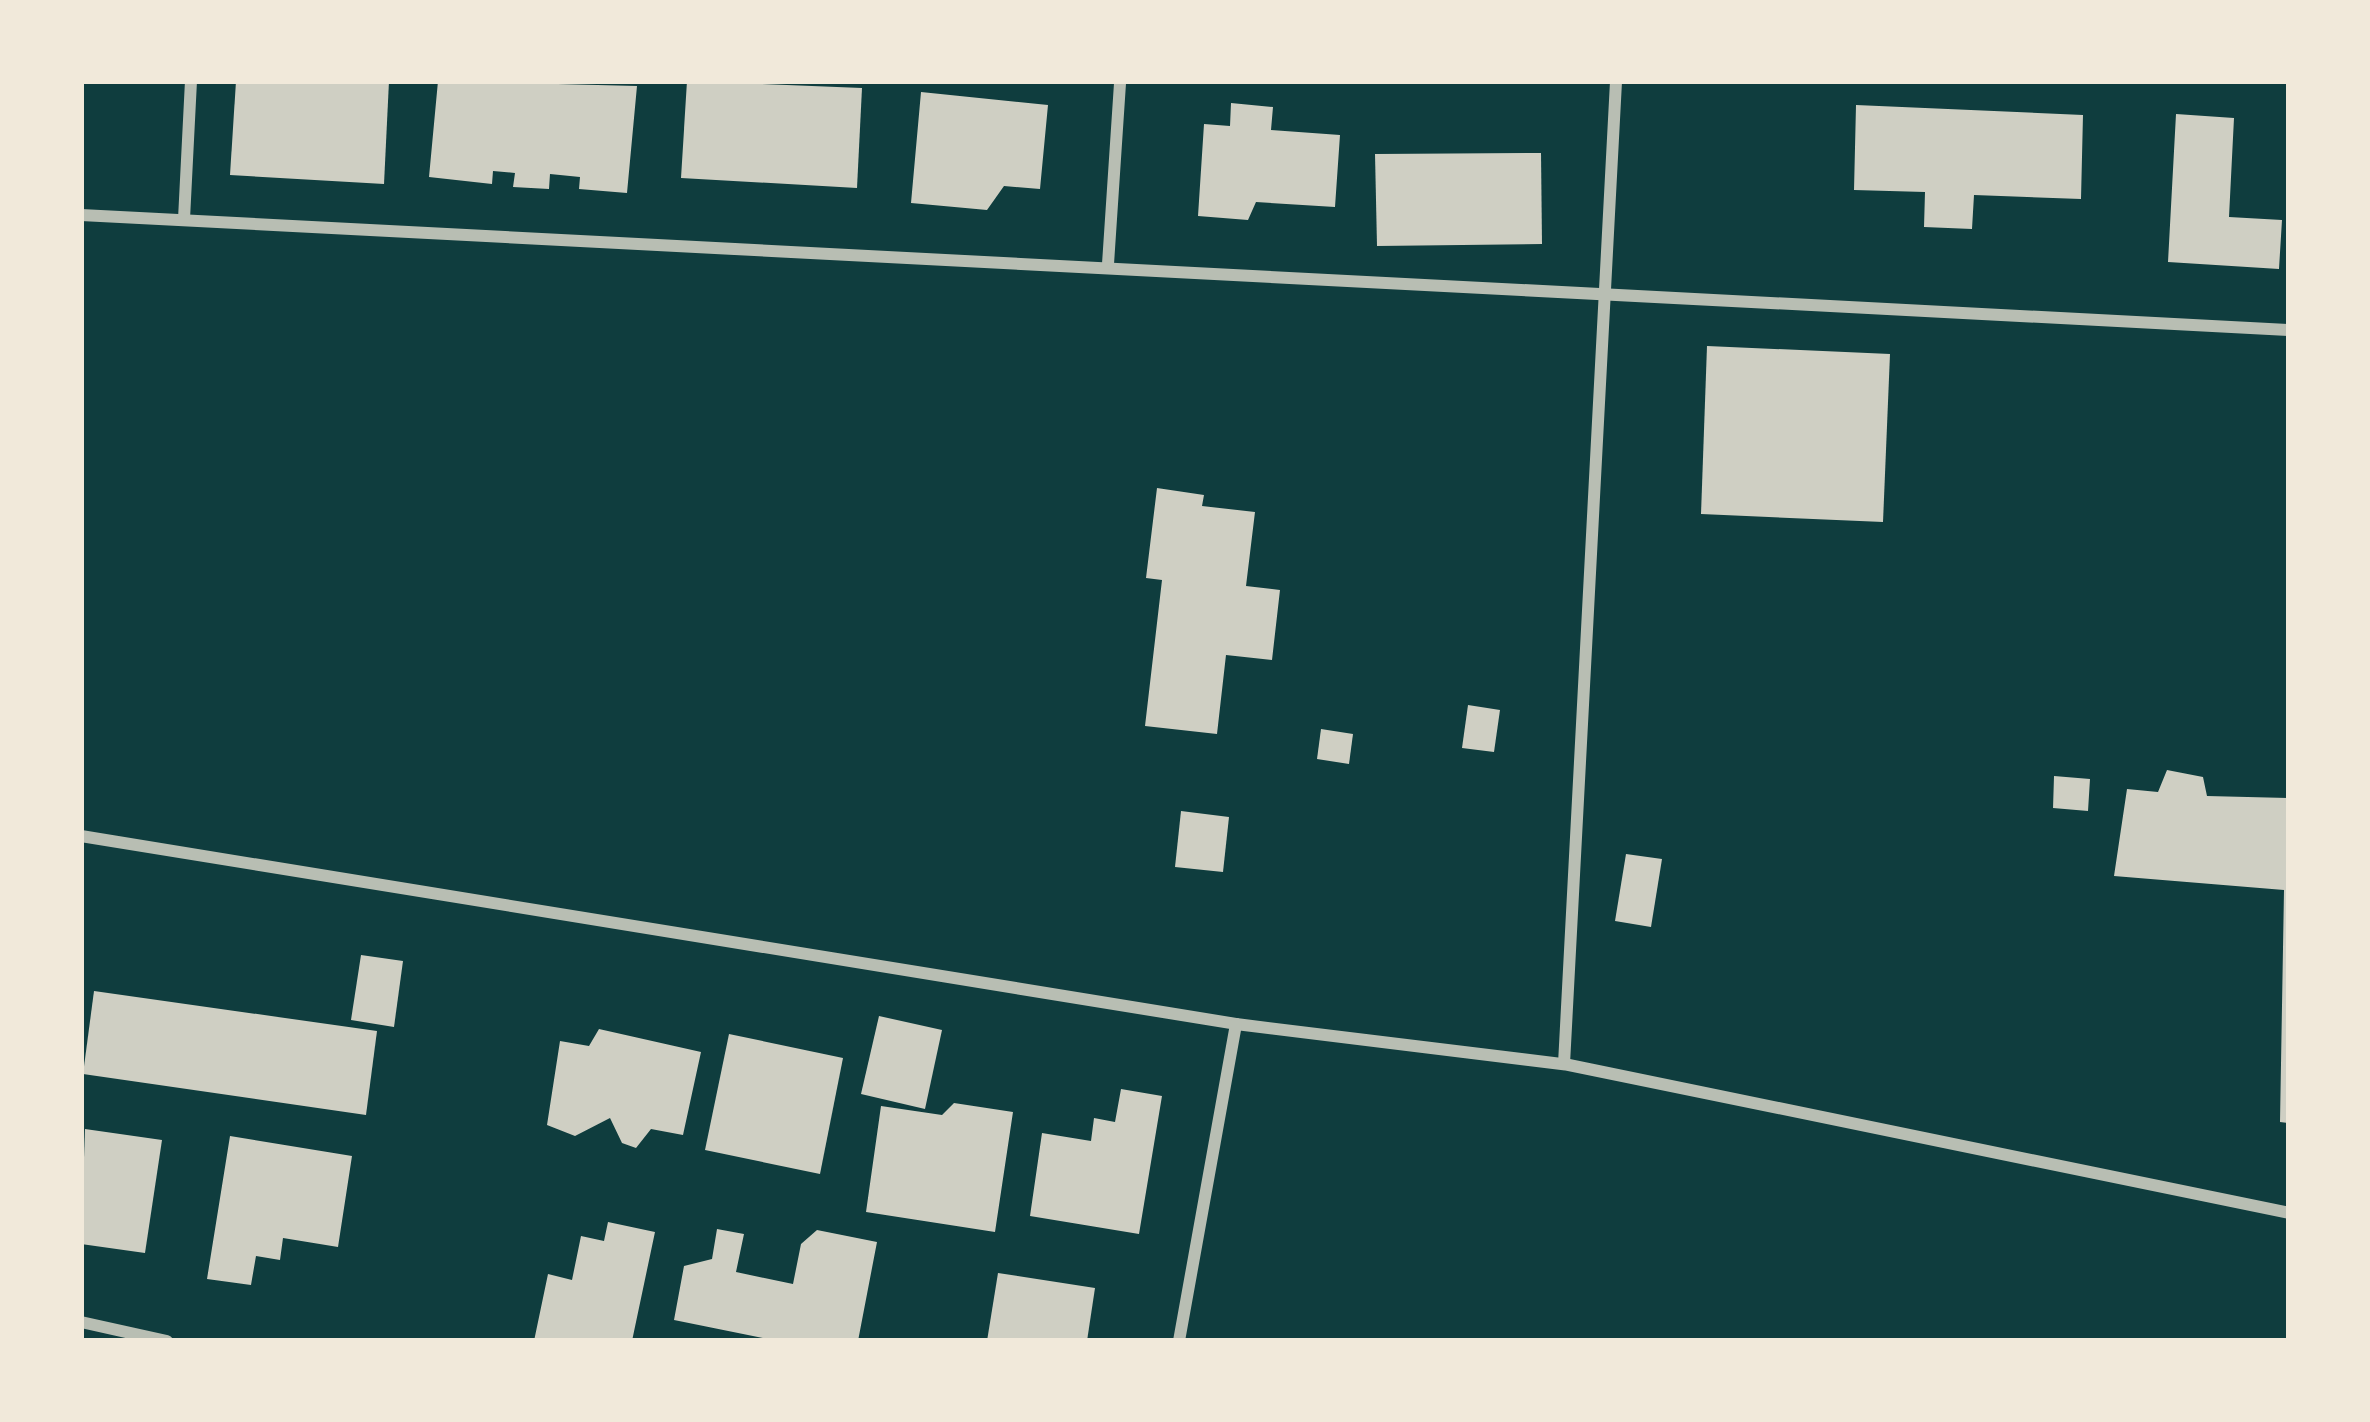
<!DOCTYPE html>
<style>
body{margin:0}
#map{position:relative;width:2370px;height:1422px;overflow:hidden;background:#0f3d3e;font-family:"DejaVu Sans",sans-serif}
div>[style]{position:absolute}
.building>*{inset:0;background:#cfcfc3}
.minor>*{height:12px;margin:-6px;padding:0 6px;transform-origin:6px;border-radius:6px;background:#b8beb3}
span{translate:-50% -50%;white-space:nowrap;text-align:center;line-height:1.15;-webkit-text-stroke:9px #f1e9da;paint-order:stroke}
.frame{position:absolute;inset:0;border:84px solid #f1e9da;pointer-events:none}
</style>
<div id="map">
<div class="building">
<i style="clip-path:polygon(236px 81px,389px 81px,384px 184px,230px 175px)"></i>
<i style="clip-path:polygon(438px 81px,637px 86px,627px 193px,579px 189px,580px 177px,550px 174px,549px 189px,513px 187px,515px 173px,493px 171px,492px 184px,429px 177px)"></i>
<i style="clip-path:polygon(687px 81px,862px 88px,857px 188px,681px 178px)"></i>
<i style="clip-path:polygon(921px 92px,1048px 105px,1040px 189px,1004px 186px,987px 210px,911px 203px)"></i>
<i style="clip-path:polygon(1231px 103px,1273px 107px,1271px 130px,1340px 135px,1335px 207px,1256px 202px,1248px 220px,1198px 216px,1204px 124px,1230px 126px)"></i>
<i style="clip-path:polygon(1856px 105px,2083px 115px,2081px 199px,1974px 195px,1972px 229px,1924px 227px,1925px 192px,1854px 190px)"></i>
<i style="clip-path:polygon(2176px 114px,2234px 118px,2229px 217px,2282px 220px,2279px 269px,2168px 262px)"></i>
<i style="clip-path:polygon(1541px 153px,1542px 244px,1377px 246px,1375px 154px)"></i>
<i style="clip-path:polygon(1707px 346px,1890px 354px,1883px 522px,1701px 514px)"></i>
<i style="clip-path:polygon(1157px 488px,1204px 495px,1202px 506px,1255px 512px,1246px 586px,1280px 590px,1272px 660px,1226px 655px,1217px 734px,1145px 726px,1162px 580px,1146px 578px)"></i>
<i style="clip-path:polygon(1468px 705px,1500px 710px,1494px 752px,1462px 748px)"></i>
<i style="clip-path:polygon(1321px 729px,1353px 734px,1349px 764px,1317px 759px)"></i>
<i style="clip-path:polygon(2167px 770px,2203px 777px,2207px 796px,2289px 798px,2289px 1123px,2280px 1122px,2284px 890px,2114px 876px,2127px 789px,2158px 792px)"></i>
<i style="clip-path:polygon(2054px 776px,2090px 779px,2088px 811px,2053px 808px)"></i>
<i style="clip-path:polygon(1181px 811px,1229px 817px,1223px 872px,1175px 867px)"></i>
<i style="clip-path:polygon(1626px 854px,1662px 859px,1651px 927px,1615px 921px)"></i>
<i style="clip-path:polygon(361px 955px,403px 961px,394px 1027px,351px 1020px)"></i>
<i style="clip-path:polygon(94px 991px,377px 1031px,366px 1115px,83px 1074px)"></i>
<i style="clip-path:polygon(879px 1016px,942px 1030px,925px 1109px,861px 1094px)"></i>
<i style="clip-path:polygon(599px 1029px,701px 1052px,683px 1135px,651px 1129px,636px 1148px,622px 1143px,610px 1118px,575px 1136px,547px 1125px,560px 1041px,589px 1046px)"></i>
<i style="clip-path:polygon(729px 1034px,843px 1058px,820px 1174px,705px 1150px)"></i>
<i style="clip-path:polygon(1121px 1089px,1162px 1096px,1139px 1234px,1030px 1216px,1042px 1133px,1091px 1141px,1094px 1118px,1115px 1122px)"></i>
<i style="clip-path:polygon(954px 1103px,1013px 1112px,995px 1232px,866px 1212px,881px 1106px,942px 1115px)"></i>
<i style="clip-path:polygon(85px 1129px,162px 1140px,145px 1253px,81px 1244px)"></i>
<i style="clip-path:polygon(230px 1136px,352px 1156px,338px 1247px,283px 1238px,280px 1260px,256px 1256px,251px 1285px,207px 1279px)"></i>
<i style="clip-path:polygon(608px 1222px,655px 1232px,632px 1341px,534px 1341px,548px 1274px,572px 1280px,581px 1236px,604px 1241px)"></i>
<i style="clip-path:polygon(717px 1229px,744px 1234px,736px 1272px,793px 1284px,801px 1244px,817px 1230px,877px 1242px,858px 1341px,777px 1341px,674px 1320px,684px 1266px,712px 1259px)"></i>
<i style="clip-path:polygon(998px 1273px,1095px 1288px,1087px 1341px,987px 1341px)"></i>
</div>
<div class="minor">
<i style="left:81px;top:215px;width:2211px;rotate:2.98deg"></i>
<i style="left:184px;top:219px;width:138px;rotate:-87.1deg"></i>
<i style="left:1108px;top:264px;width:183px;rotate:-86.2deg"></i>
<i style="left:81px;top:836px;width:1170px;rotate:9.24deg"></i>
<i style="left:1236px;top:1024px;width:330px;rotate:7deg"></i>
<i style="left:1564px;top:1064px;width:740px;rotate:11.61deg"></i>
<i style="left:1564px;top:1064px;width:984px;rotate:-86.97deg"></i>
<i style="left:81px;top:1322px;width:88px;rotate:12.5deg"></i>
<i style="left:1179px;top:1341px;width:322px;rotate:-79.8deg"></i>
</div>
<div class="frame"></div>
</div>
